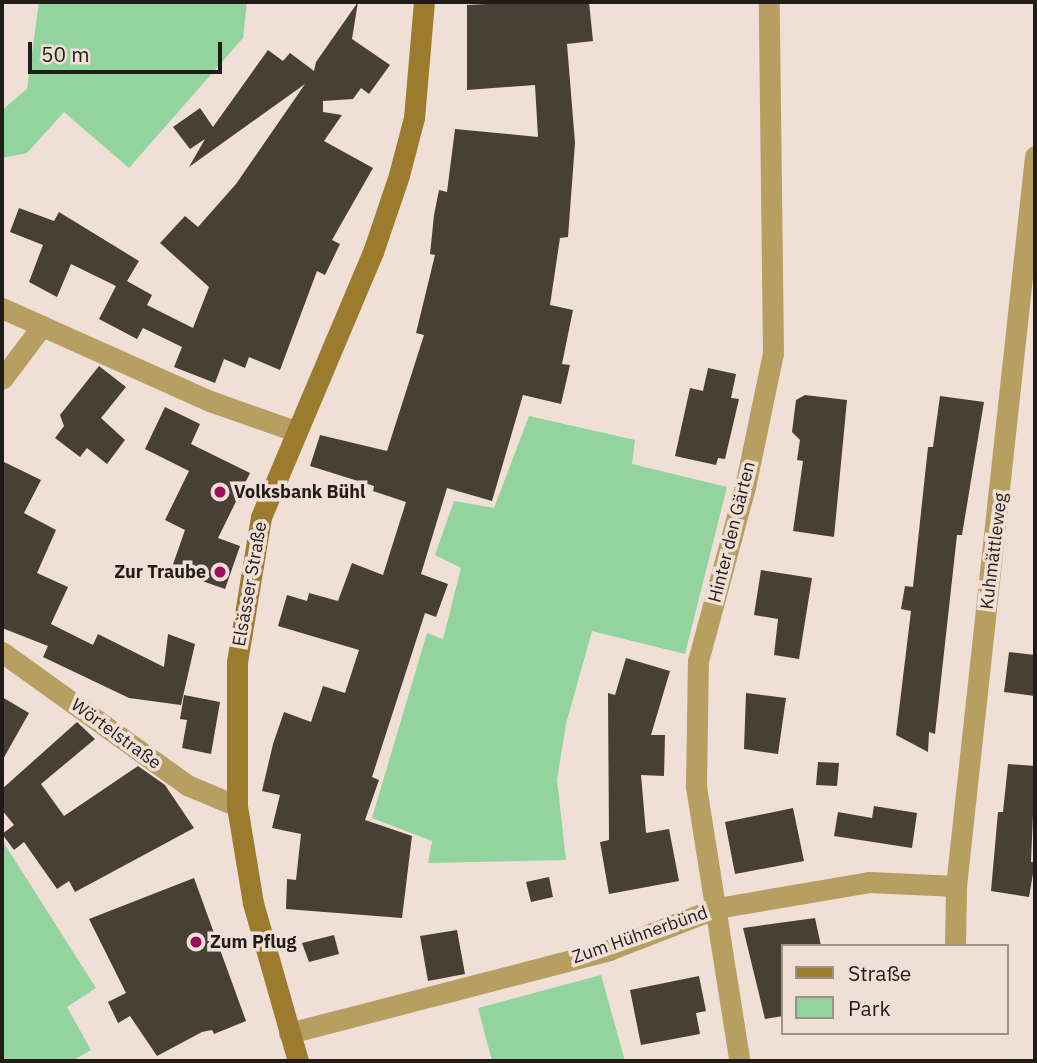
<!DOCTYPE html>
<meta charset="utf-8">
<style>
body{margin:0}
#map{position:relative;width:1037px;height:1063px;overflow:hidden;background:#f0dfd6;font-family:"IBM Plex Sans",sans-serif}
div>[style]{position:absolute}
.green>*{inset:0;background:#93d49e}
.building>*{inset:0;background:#484034}
.street>*{height:21px;margin:-10.5px;padding:0 10.5px;transform-origin:10.5px;border-radius:10.5px;background:#b79e61}
.secondary>*{height:21px;margin:-10.5px;padding:0 10.5px;transform-origin:10.5px;border-radius:10.5px;background:#9b7c2e}
.dots>*{width:19px;height:19px;translate:-50% -50%;box-sizing:border-box;border:4px solid #f0dfd6;border-radius:50%}
span{translate:-50% -50%;white-space:nowrap;text-align:center;line-height:1.15;-webkit-text-stroke:7px #f0dfd6;paint-order:stroke}
.poi-label{font-size:18px;color:#221c19;font-weight:700}
.left{translate:0 -50%;text-align:left}
.right{translate:-100% -50%;text-align:right}
.street-label{font-size:18px;color:#221c19}
.frame{position:absolute;inset:0;border:4px solid #221c19;pointer-events:none}
.legend{position:absolute;left:781px;top:944px;width:228px;height:91px;box-sizing:border-box;background:#f0dfd6;border:2px solid #9e918a;margin:0;padding:9px 12px;list-style:none;font-size:21px;color:#221c19}
.legend li{display:flex;align-items:center;gap:14px;height:35px}
.legend b{width:35px;border:2px solid #9e918a}
.scale{position:absolute;left:28px;top:42px;width:194px;height:32px;box-sizing:border-box;border:4px solid #221c19;border-top:0;padding-left:9px;font-size:21px;line-height:24px;white-space:nowrap;color:#221c19;-webkit-text-stroke:5px #f0dfd6;paint-order:stroke}
</style>
<div id="map">
<div class="green">
<i style="clip-path:polygon(39px 2px,247px 2px,243px 38px,129px 168px,64px 112px,27px 153px,2px 158px,2px 110px,27px 89px)"></i>
<i style="clip-path:polygon(529px 416px,635px 440px,632px 464px,727px 487px,685px 654px,592px 631px,566px 724px,557px 780px,566px 860px,428px 863px,432px 841px,372px 818px,427px 633px,443px 639px,461px 568px,435px 555px,454px 501px,494px 508px)"></i>
<i style="clip-path:polygon(2px 840px,96px 988px,67px 1007px,91px 1050px,72px 1061px,2px 1061px)"></i>
<i style="clip-path:polygon(601px 975px,625px 1061px,492px 1061px,478px 1008px)"></i>
</div>
<div class="building">
<i style="clip-path:polygon(358px 2px,352px 39px,390px 65px,369px 94px,361px 88px,353px 99px,323px 101px,323px 112px,342px 115px,324px 141px,373px 168px,332px 240px,340px 244px,325px 275px,317px 271px,280px 370px,249px 357px,245px 368px,224px 359px,215px 383px,174px 367px,182px 347px,143px 328px,137px 339px,99px 319px,116px 286px,71px 264px,57px 297px,29px 282px,43px 245px,10px 232px,19px 208px,54px 221px,59px 212px,139px 261px,127px 281px,152px 295px,147px 305px,193px 328px,209px 287px,160px 243px,185px 216px,198px 227px,236px 184px,305px 84px,189px 167px,205px 139px,190px 149px,173px 127px,200px 108px,213px 127px,268px 50px,283px 61px,290px 53px,314px 71px,316px 62px)"></i>
<i style="clip-path:polygon(524px 2px,589px 2px,593px 41px,567px 44px,575px 143px,568px 237px,560px 238px,550px 305px,573px 310px,562px 364px,570px 365px,561px 404px,523px 395px,492px 501px,447px 488px,421px 574px,448px 584px,436px 617px,425px 613px,372px 777px,379px 780px,365px 820px,412px 836px,402px 918px,286px 909px,287px 879px,296px 880px,301px 834px,272px 828px,280px 795px,262px 791px,273px 744px,284px 712px,311px 722px,323px 686px,345px 693px,359px 650px,278px 626px,287px 595px,307px 601px,309px 593px,338px 601px,352px 563px,383px 575px,406px 502px,373px 491px,374px 486px,310px 466px,320px 435px,387px 451px,424px 335px,416px 333px,435px 255px,430px 254px,434px 215px,439px 190px,447px 192px,455px 129px,538px 137px,535px 85px,467px 90px,467px 5px)"></i>
<i style="clip-path:polygon(99px 366px,126px 387px,101px 418px,125px 440px,107px 464px,87px 448px,80px 457px,55px 438px,64px 426px,60px 415px)"></i>
<i style="clip-path:polygon(708px 368px,736px 374px,731px 398px,739px 399px,725px 459px,718px 458px,716px 465px,675px 456px,690px 388px,703px 391px)"></i>
<i style="clip-path:polygon(805px 395px,847px 400px,834px 537px,793px 531px,803px 461px,797px 460px,800px 440px,792px 432px,796px 400px)"></i>
<i style="clip-path:polygon(940px 396px,984px 402px,962px 535px,957px 535px,935px 734px,929px 732px,928px 752px,896px 735px,911px 611px,901px 609px,905px 586px,913px 587px,928px 447px,933px 447px)"></i>
<i style="clip-path:polygon(165px 407px,200px 424px,191px 444px,250px 473px,218px 538px,240px 546px,225px 589px,171px 570px,185px 530px,165px 520px,189px 471px,145px 449px)"></i>
<i style="clip-path:polygon(2px 461px,41px 480px,24px 513px,56px 530px,37px 573px,68px 587px,51px 624px,93px 645px,98px 634px,164px 667px,168px 634px,195px 644px,181px 705px,129px 698px,43px 657px,48px 646px,2px 628px)"></i>
<i style="clip-path:polygon(761px 570px,812px 578px,799px 659px,774px 655px,778px 619px,754px 615px)"></i>
<i style="clip-path:polygon(1009px 652px,1035px 655px,1035px 696px,1004px 692px)"></i>
<i style="clip-path:polygon(626px 658px,670px 671px,651px 735px,665px 735px,664px 776px,641px 775px,646px 833px,669px 829px,679px 881px,609px 894px,600px 842px,609px 840px,608px 693px,615px 695px)"></i>
<i style="clip-path:polygon(746px 693px,786px 698px,778px 754px,744px 749px)"></i>
<i style="clip-path:polygon(184px 695px,220px 702px,211px 754px,182px 748px,187px 720px,180px 719px)"></i>
<i style="clip-path:polygon(2px 697px,29px 713px,2px 761px)"></i>
<i style="clip-path:polygon(77px 722px,95px 739px,41px 784px,64px 816px,138px 766px,165px 785px,194px 828px,75px 892px,69px 881px,57px 889px,24px 842px,14px 850px,2px 834px,14px 825px,2px 810px,2px 789px)"></i>
<i style="clip-path:polygon(818px 762px,839px 763px,837px 786px,816px 785px)"></i>
<i style="clip-path:polygon(1008px 764px,1035px 766px,1031px 862px,1035px 862px,1029px 897px,991px 891px,998px 812px,1003px 812px)"></i>
<i style="clip-path:polygon(874px 806px,917px 813px,912px 848px,834px 836px,838px 812px,872px 818px)"></i>
<i style="clip-path:polygon(793px 808px,804px 861px,735px 874px,725px 822px)"></i>
<i style="clip-path:polygon(549px 877px,553px 897px,531px 902px,526px 882px)"></i>
<i style="clip-path:polygon(194px 878px,246px 1021px,214px 1034px,212px 1030px,202px 1032px,157px 1056px,130px 1016px,118px 1023px,108px 1002px,126px 993px,89px 919px)"></i>
<i style="clip-path:polygon(815px 918px,821px 946px,783px 946px,783px 1016px,765px 1019px,743px 928px)"></i>
<i style="clip-path:polygon(457px 930px,465px 974px,428px 981px,420px 936px)"></i>
<i style="clip-path:polygon(334px 935px,339px 954px,309px 962px,302px 943px)"></i>
<i style="clip-path:polygon(699px 976px,706px 1011px,696px 1013px,700px 1034px,641px 1045px,630px 990px)"></i>
</div>
<div class="street">
<i style="left:2px;top:308px;width:44px;rotate:24.2deg"></i>
<i style="left:42px;top:326px;width:66px;rotate:127deg"></i>
<i style="left:42px;top:326px;width:184px;rotate:24.1deg"></i>
<i style="left:210px;top:401px;width:90px;rotate:19.4deg"></i>
<i style="left:2px;top:652px;width:228px;rotate:35.7deg"></i>
<i style="left:187px;top:785px;width:54px;rotate:22.8deg"></i>
<i style="left:955px;top:946px;width:60px;rotate:-89deg"></i>
<i style="left:956px;top:886px;width:734px;rotate:-83.82deg"></i>
<i style="left:289px;top:1033px;width:331px;rotate:-14.5deg"></i>
<i style="left:609px;top:950px;width:116px;rotate:-21.3deg"></i>
<i style="left:717px;top:908px;width:154px;rotate:-9.7deg"></i>
<i style="left:869px;top:882px;width:87px;rotate:2.6deg"></i>
<i style="left:739px;top:1058px;width:276px;rotate:-99deg"></i>
<i style="left:696px;top:785px;width:124px;rotate:-89.1deg"></i>
<i style="left:698px;top:661px;width:180px;rotate:-74.9deg"></i>
<i style="left:745px;top:487px;width:137px;rotate:-78.2deg"></i>
<i style="left:773px;top:353px;width:351px;rotate:-90.7deg"></i>
</div>
<div class="secondary">
<i style="left:298px;top:1061px;width:164px;rotate:-105.9deg"></i>
<i style="left:253px;top:903px;width:98px;rotate:-99.4deg"></i>
<i style="left:237px;top:806px;width:144px;rotate:-90deg"></i>
<i style="left:237px;top:662px;width:147px;rotate:-80.6deg"></i>
<i style="left:261px;top:517px;width:288px;rotate:-67.1deg"></i>
<i style="left:373px;top:252px;width:81px;rotate:-71.3deg"></i>
<i style="left:399px;top:175px;width:59px;rotate:-75.3deg"></i>
<i style="left:414px;top:118px;width:116px;rotate:-85.1deg"></i>
</div>
<div class="dots">
<i style="left:220px;top:492px;background:#9a0c5e"></i>
<i style="left:220px;top:572px;background:#9a0c5e"></i>
<i style="left:196px;top:942px;background:#9a0c5e"></i>
</div>
<div class="poi-label">
<span class="left" style="left:234px;top:492px">Volksbank Bühl</span>
<span class="right" style="left:206px;top:572px">Zur Traube</span>
<span class="left" style="left:210px;top:942px">Zum Pflug</span>
</div>
<div class="street-label">
<span style="left:732px;top:532px;rotate:-76deg">Hinter den Gärten</span>
<span style="left:994px;top:551px;rotate:-83deg">Kuhmättleweg</span>
<span style="left:250px;top:584px;rotate:-80deg">Elsässer Straße</span>
<span style="left:116px;top:734px;rotate:36deg">Wörtelstraße</span>
<span style="left:640px;top:935px;rotate:-19deg">Zum Hühnerbünd</span>
</div>
<div class="frame"></div>
<ul class="legend">
<li><b style="height:9px;background:#9b7c2e"></b>Straße</li>
<li><b style="height:19px;background:#93d49e"></b>Park</li>
</ul>
<div class="scale">50 m</div>
</div>
